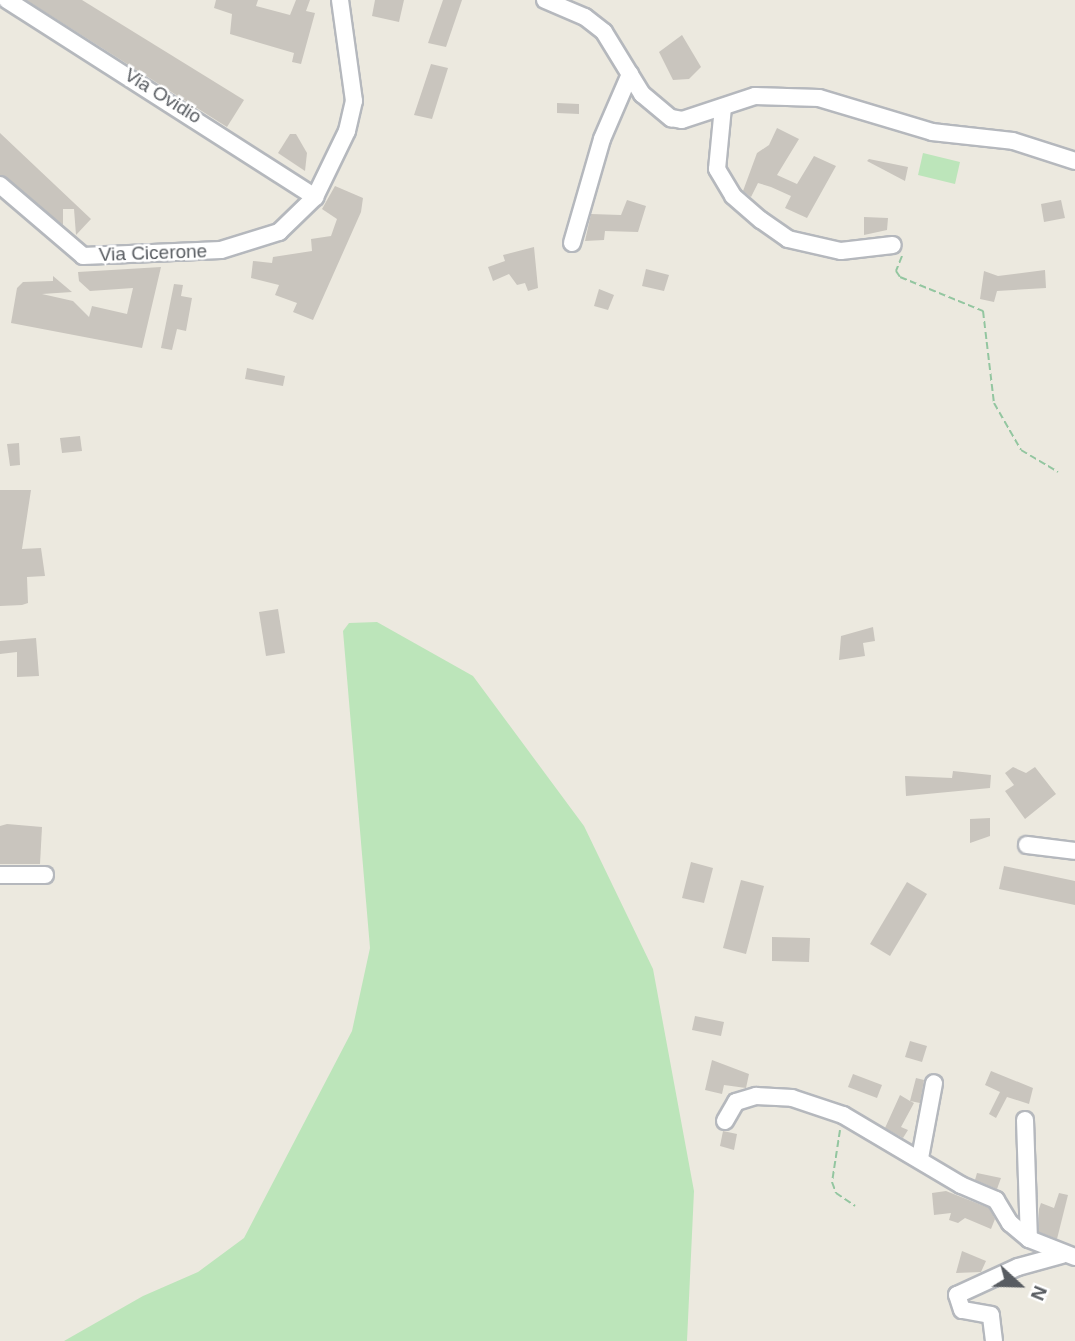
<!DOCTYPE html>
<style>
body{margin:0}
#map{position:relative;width:1075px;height:1341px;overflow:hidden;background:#ece9df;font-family:Arial,sans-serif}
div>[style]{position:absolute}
.green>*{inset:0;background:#bce5ba}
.building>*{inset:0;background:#c9c5be}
.path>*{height:2px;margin-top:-1px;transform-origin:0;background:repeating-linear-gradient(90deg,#93c6a0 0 7px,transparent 0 10.5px)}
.roads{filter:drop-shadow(2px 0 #b5b8bd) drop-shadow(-2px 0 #b5b8bd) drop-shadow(0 2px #b5b8bd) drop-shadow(0 -2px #b5b8bd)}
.minor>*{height:16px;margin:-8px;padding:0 8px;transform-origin:8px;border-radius:8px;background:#fff}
span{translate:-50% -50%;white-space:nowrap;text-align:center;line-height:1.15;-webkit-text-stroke:5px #fff;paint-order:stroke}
.street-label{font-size:19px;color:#585c61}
.north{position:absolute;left:984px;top:1250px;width:70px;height:70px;-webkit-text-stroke:5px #fff;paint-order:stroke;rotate:112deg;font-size:19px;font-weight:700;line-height:28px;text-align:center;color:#585c61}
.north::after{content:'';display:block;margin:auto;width:24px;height:32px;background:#585c61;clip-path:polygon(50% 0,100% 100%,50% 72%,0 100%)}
</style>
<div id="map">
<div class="green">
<i style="clip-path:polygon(923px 153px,960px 162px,955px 184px,918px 175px)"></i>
<i style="clip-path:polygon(377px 622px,473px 676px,584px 826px,653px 969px,694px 1191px,687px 1341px,64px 1341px,143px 1296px,198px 1272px,244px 1238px,352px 1031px,370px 948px,343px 631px,349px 623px)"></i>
</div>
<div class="building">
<i style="clip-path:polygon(26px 0,82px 0,244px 100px,227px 127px)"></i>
<i style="clip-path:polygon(216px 0,258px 0,256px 6px,290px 15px,296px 0,310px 0,306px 11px,315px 13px,301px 64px,292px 62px,294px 53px,230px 34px,232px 14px,214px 8px)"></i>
<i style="clip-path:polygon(375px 0,404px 0,399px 22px,372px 16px)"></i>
<i style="clip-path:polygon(443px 0,462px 0,446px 47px,428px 43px)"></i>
<i style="clip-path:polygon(682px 35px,701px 67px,689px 79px,673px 80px,659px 52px)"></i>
<i style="clip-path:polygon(431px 64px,448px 68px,432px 119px,414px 115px)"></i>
<i style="clip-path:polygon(557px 103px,579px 104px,579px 114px,557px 113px)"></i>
<i style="clip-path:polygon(777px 128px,799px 139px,777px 175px,797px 184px,814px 156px,836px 166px,807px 218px,785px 208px,791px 196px,771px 187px,758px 183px,751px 197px,743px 191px,757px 153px,769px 145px)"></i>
<i style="clip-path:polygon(0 133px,91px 219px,76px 235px,74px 209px,63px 209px,63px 225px,0 175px)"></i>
<i style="clip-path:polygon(290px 134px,296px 134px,307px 153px,305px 171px,278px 153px)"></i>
<i style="clip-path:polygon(869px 159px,908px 167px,905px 181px,867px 161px)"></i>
<i style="clip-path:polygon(335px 186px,363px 198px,361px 212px,313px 320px,293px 312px,297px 303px,275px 295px,279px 285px,251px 278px,253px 261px,272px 263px,273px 257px,312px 251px,311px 239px,331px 236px,337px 219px,322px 209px)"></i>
<i style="clip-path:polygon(627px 200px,646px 206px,638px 232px,605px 231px,604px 240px,585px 241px,591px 214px,621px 215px)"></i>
<i style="clip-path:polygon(1061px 200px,1065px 218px,1044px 222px,1041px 204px)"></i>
<i style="clip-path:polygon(864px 217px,888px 218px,887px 230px,864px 235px)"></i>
<i style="clip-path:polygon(534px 247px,538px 288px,528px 291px,525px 283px,517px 285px,509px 274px,493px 281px,488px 267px,505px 261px,503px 255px)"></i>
<i style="clip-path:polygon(161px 267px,142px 348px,11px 323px,17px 288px,23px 282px,53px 281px,53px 276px,72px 292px,42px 294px,73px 301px,89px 317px,92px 306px,127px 314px,133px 288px,90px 291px,79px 281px,78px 272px)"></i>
<i style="clip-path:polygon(646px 269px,669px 275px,664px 291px,642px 286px)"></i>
<i style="clip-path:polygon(1045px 270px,1046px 288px,997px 291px,994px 302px,980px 299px,984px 271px,998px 276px)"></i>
<i style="clip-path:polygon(174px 284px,183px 285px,181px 296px,192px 298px,186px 331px,177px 329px,172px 350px,161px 348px)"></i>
<i style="clip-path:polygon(599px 289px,614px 295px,608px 310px,594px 306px)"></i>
<i style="clip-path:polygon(247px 368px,285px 376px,283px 386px,245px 379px)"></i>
<i style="clip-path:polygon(80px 436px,82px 451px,62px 453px,60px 438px)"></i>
<i style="clip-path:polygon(19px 443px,20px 465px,10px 466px,7px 444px)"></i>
<i style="clip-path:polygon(0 490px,31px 490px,22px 549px,41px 548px,45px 576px,27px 577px,28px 603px,22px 605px,0 606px)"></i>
<i style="clip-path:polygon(278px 609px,285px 653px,266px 656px,259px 612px)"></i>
<i style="clip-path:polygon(873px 627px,875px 641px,863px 643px,865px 656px,839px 660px,841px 636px)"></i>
<i style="clip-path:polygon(36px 638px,39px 676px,17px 677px,17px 652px,0 654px,0 641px)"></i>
<i style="clip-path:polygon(1013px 767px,1026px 773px,1035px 767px,1056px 794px,1025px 819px,1005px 791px,1014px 785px,1005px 773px)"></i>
<i style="clip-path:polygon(953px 771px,991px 775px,990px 788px,906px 796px,905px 776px,952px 778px)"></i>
<i style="clip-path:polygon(990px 818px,990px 836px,970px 843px,970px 819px)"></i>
<i style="clip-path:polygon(7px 824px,42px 827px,40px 864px,0 864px,0 826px)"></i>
<i style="clip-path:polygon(691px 862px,713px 868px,704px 903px,682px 898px)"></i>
<i style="clip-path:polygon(1004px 866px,1075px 881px,1075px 905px,999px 889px)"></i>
<i style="clip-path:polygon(741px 880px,764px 886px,746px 954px,723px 948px)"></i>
<i style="clip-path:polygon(907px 882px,927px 894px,890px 956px,870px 944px)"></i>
<i style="clip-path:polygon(772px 937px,810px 938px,809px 962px,772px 961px)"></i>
<i style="clip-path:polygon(695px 1016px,724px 1022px,721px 1036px,692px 1030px)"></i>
<i style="clip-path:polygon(910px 1041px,927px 1046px,922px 1062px,905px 1057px)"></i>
<i style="clip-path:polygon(712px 1060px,749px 1074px,746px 1088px,724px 1085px,722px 1094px,705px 1090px)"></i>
<i style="clip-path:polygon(991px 1071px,1033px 1088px,1029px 1104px,1007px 1097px,996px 1118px,989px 1114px,1000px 1092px,985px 1085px)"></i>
<i style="clip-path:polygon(853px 1074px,882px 1085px,877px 1098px,848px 1087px)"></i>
<i style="clip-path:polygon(916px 1078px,924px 1080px,920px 1103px,910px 1101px,914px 1103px,901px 1127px,908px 1130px,903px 1138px,885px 1128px,900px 1095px,910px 1101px)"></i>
<i style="clip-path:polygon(723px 1131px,737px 1134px,734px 1150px,720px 1146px)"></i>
<i style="clip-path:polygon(977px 1173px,1001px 1178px,997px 1189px,975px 1180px)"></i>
<i style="clip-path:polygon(946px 1191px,989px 1208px,995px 1219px,991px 1229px,965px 1218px,958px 1223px,949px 1220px,951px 1213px,934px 1215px,932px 1193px)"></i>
<i style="clip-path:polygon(1059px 1193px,1068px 1195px,1057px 1239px,1039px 1232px,1039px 1209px,1041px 1203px,1054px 1208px)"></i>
<i style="clip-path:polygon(962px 1251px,986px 1261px,981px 1272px,956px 1273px)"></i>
</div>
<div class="path">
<i style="left:902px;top:256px;width:16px;rotate:112deg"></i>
<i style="left:896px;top:271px;width:7px;rotate:56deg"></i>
<i style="left:900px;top:277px;width:90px;rotate:22.3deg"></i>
<i style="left:983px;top:311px;width:93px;rotate:83.2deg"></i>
<i style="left:994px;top:403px;width:54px;rotate:60.1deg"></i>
<i style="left:1021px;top:450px;width:43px;rotate:30.7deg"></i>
<i style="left:840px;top:1130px;width:53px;rotate:98.7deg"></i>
<i style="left:832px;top:1182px;width:12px;rotate:70deg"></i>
<i style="left:836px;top:1193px;width:23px;rotate:34deg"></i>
</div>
<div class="roads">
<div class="minor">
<i style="left:7px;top:0;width:366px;rotate:32.6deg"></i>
<i style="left:545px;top:0;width:43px;rotate:23deg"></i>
<i style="left:585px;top:17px;width:24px;rotate:38deg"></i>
<i style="left:604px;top:32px;width:73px;rotate:58.5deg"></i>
<i style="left:642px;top:94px;width:38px;rotate:40deg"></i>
<i style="left:671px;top:118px;width:11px;rotate:10deg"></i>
<i style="left:682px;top:120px;width:77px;rotate:-18.2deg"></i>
<i style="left:755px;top:96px;width:64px;rotate:1.8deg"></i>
<i style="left:819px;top:98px;width:118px;rotate:16.7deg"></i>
<i style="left:932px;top:132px;width:81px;rotate:6.3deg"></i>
<i style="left:1013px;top:141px;width:65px;rotate:17.9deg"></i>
<i style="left:723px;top:107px;width:62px;rotate:95.5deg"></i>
<i style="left:717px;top:169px;width:31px;rotate:59deg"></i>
<i style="left:733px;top:196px;width:37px;rotate:41deg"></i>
<i style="left:761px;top:220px;width:33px;rotate:35deg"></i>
<i style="left:788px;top:239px;width:54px;rotate:12.8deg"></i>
<i style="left:841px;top:251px;width:52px;rotate:-6.6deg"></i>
<i style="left:0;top:185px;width:109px;rotate:40.5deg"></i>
<i style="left:83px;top:256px;width:138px;rotate:-2.5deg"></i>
<i style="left:221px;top:250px;width:61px;rotate:-17.2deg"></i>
<i style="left:279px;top:232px;width:50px;rotate:-44.2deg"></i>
<i style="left:315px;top:197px;width:73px;rotate:-64.1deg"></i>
<i style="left:347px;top:131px;width:31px;rotate:-77deg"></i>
<i style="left:354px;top:101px;width:102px;rotate:-97.9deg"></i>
<i style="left:572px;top:243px;width:108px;rotate:-73.9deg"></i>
<i style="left:602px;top:139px;width:71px;rotate:-66.7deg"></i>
<i style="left:1027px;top:845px;width:48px;rotate:7.1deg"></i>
<i style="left:0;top:875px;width:45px"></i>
<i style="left:1025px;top:1120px;width:119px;rotate:88.1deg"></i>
<i style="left:1029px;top:1239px;width:49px;rotate:21.4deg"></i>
<i style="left:725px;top:1121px;width:22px;rotate:-60deg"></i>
<i style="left:736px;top:1102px;width:21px;rotate:-17deg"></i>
<i style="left:756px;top:1096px;width:36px;rotate:3deg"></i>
<i style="left:792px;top:1098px;width:54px;rotate:18.4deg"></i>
<i style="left:843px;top:1115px;width:137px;rotate:30.7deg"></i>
<i style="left:961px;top:1185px;width:38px;rotate:23deg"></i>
<i style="left:996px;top:1200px;width:27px;rotate:59deg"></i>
<i style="left:1010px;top:1223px;width:25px;rotate:40deg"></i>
<i style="left:920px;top:1158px;width:76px;rotate:-79.4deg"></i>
<i style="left:994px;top:1341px;width:26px;rotate:-97deg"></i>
<i style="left:991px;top:1315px;width:29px;rotate:-170deg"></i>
<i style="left:962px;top:1310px;width:16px;rotate:-108deg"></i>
<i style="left:957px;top:1295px;width:67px;rotate:-24.7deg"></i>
<i style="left:1018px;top:1267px;width:46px;rotate:-15.3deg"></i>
</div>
</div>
<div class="street-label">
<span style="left:163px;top:96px;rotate:32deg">Via Ovidio</span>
<span style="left:153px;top:253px;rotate:-2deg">Via Cicerone</span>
</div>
<div class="north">N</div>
</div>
